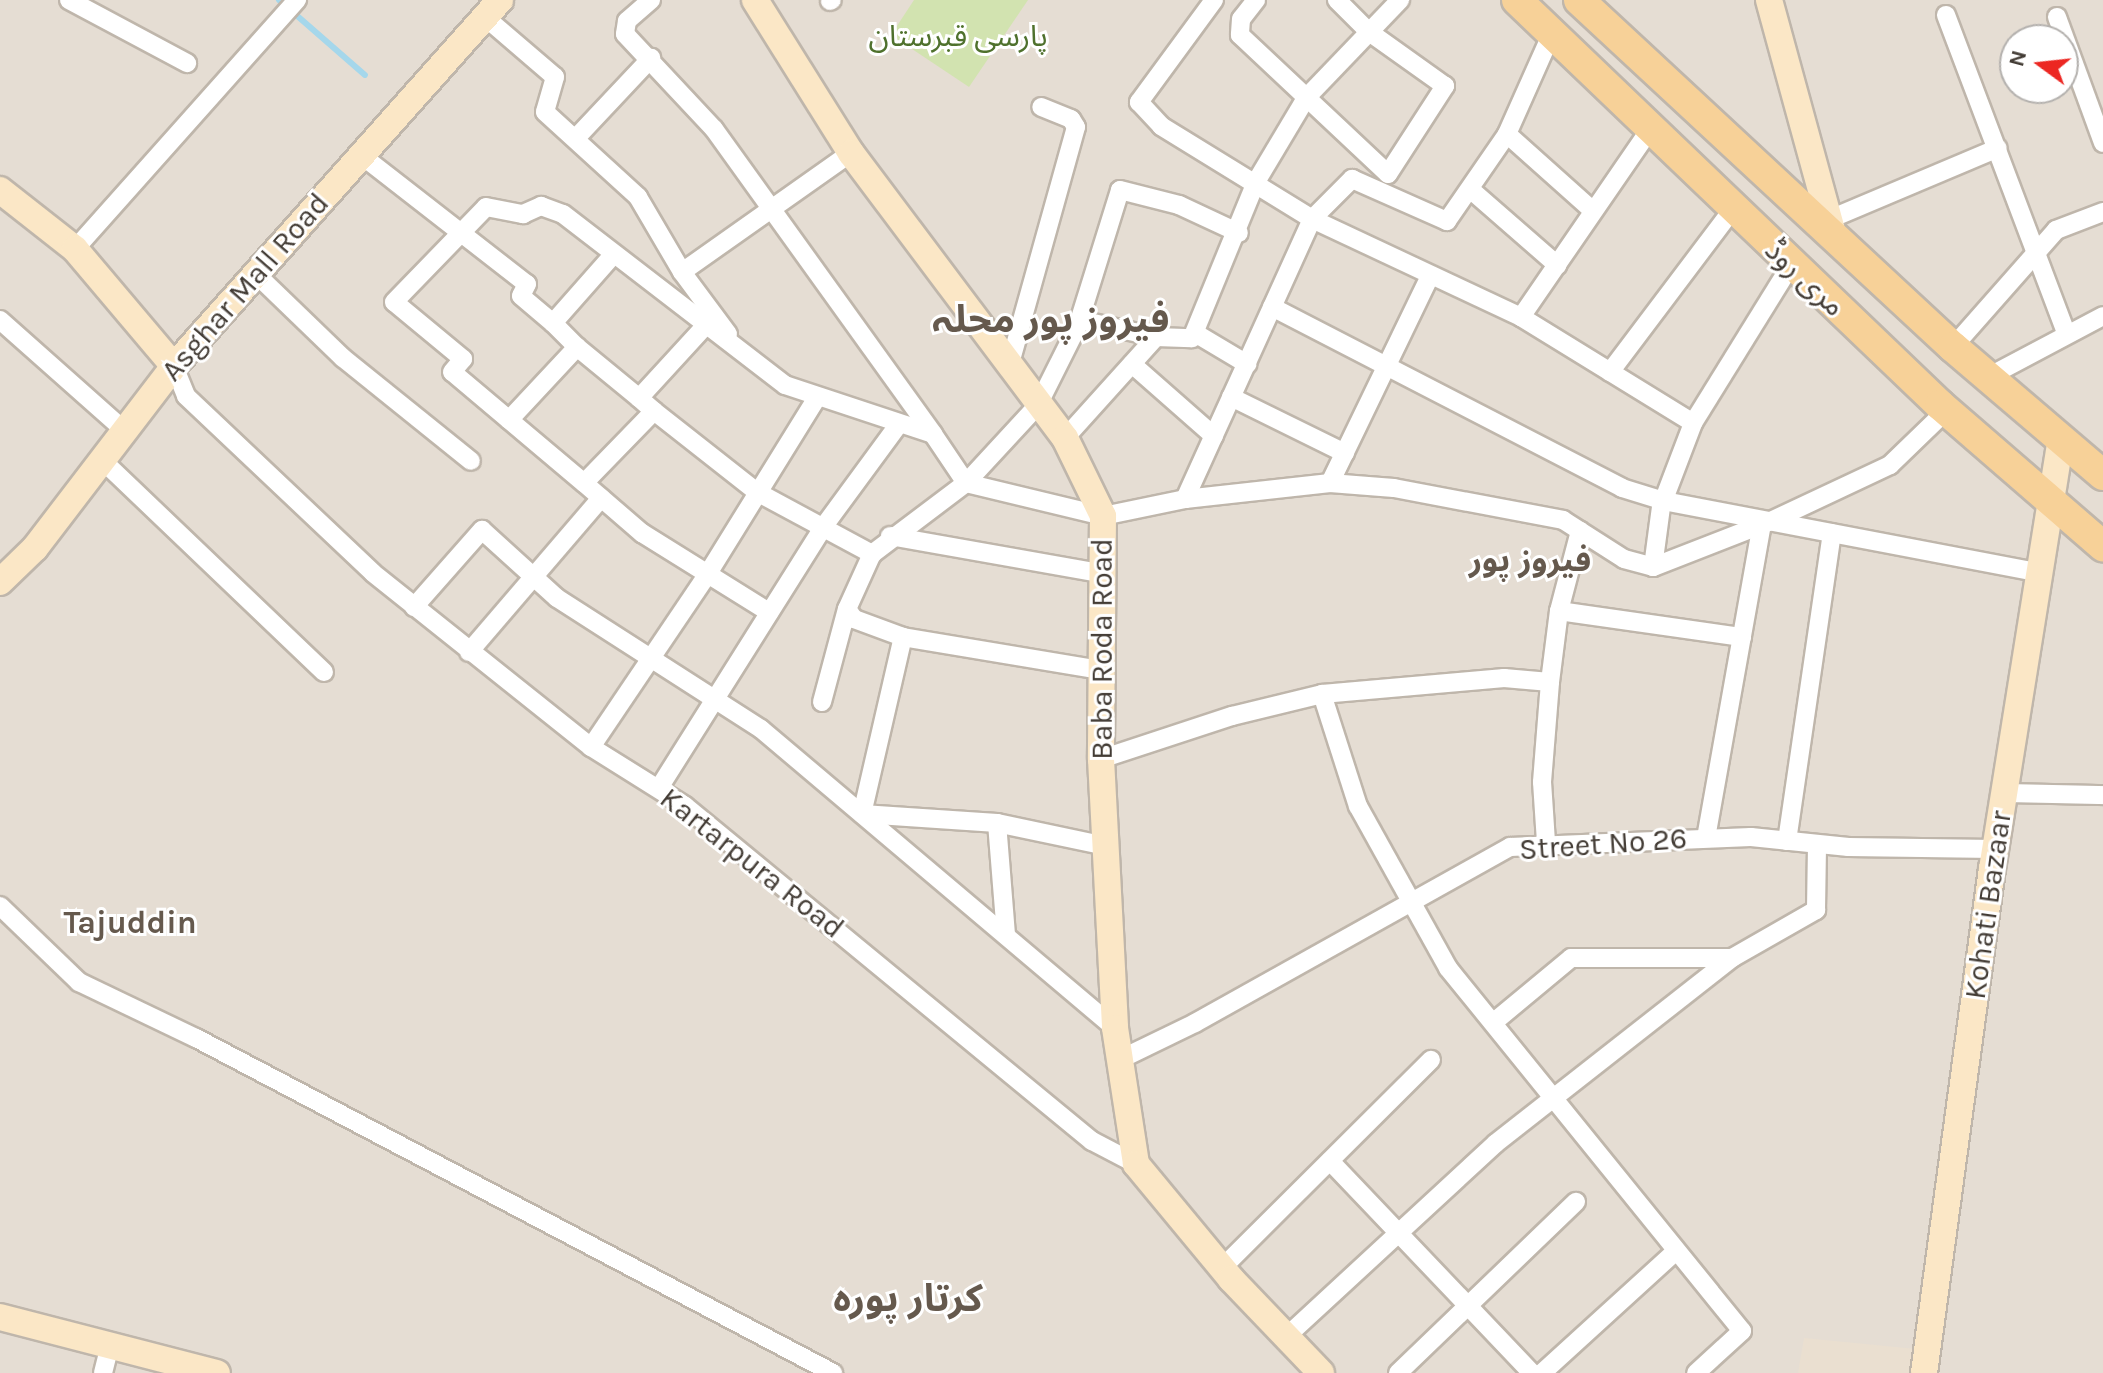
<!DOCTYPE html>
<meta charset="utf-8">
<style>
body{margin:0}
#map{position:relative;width:2103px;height:1373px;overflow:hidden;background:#f1ece5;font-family:Karla,"Noto Sans Arabic",sans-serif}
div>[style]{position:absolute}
.residential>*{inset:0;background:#e5ddd3}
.education>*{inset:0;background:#eadfd0}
.green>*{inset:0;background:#d2e3b0}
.stream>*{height:6px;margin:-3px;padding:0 3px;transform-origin:3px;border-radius:3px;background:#a5d7eb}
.roads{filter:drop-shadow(2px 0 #bfb6ab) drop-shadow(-2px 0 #bfb6ab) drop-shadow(0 2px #bfb6ab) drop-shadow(0 -2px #bfb6ab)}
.street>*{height:18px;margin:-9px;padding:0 9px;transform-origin:9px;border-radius:9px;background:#fff}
.secondary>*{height:26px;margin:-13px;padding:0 13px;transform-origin:13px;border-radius:13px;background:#fbe7c6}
.primary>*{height:30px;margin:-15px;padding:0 15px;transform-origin:15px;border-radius:15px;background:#f7d198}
span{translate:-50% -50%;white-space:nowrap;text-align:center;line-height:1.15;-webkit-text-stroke:6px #fff;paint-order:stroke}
.park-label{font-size:30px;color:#4f712d}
.street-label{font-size:30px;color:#433c35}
.neighbourhood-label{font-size:32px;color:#65594d;font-weight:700}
.district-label{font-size:38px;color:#65594d;font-weight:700}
.north{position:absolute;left:1999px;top:24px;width:80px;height:80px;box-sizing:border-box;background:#fff;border:2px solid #b4b1ae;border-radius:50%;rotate:285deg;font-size:22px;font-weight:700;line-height:32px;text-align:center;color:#433c35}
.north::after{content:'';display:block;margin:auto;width:28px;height:36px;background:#ec2722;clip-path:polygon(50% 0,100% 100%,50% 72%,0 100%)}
</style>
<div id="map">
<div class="residential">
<i style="clip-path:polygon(evenodd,0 0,2103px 0,2103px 1373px,0 1373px,0 0,2015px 40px,2063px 40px,2063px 88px,2015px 88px,2015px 40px)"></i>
</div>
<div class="education">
<i style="clip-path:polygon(1804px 1338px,1926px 1350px,1924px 1373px,1798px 1373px)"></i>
</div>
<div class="green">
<i style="clip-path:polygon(914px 0,1028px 0,969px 87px,891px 35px)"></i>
</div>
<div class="stream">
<i style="left:279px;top:0;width:114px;rotate:41.1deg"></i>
</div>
<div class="roads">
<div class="street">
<i style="left:69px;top:0;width:134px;rotate:28.1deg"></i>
<i style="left:651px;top:0;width:32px;rotate:139deg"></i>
<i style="left:627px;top:21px;width:13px;rotate:99deg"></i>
<i style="left:625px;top:34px;width:130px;rotate:46.9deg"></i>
<i style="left:714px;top:129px;width:375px;rotate:54.3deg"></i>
<i style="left:1214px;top:0;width:127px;rotate:126.3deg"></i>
<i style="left:1139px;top:102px;width:33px;rotate:47deg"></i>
<i style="left:1161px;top:126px;width:177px;rotate:31.6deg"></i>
<i style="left:1312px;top:219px;width:231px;rotate:25.1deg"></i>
<i style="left:1521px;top:317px;width:202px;rotate:31.6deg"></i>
<i style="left:1256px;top:0;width:24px;rotate:128deg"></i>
<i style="left:1241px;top:19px;width:16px;rotate:94deg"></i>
<i style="left:1240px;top:35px;width:203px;rotate:43.2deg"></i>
<i style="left:1388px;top:174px;width:105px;rotate:-57.1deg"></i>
<i style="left:1445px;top:86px;width:95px;rotate:-144.5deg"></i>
<i style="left:1368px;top:31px;width:44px;rotate:-135deg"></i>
<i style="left:830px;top:1px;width:2px;rotate:-27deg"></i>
<i style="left:1946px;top:15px;width:339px;rotate:69.3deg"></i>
<i style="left:485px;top:17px;width:92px;rotate:40.6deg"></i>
<i style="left:555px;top:77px;width:36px;rotate:106deg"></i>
<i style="left:545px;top:112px;width:126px;rotate:42.4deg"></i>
<i style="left:638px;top:197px;width:87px;rotate:59.6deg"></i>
<i style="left:682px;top:272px;width:77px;rotate:53.4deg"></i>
<i style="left:2057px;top:17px;width:134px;rotate:69.9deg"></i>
<i style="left:1507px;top:134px;width:115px;rotate:41.8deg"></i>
<i style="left:576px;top:138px;width:110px;rotate:-46.8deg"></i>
<i style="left:361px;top:155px;width:210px;rotate:37.9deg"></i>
<i style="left:527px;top:284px;width:13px;rotate:117deg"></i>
<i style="left:521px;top:296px;width:42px;rotate:40.2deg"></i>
<i style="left:1470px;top:189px;width:116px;rotate:41.1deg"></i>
<i style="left:1830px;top:219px;width:182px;rotate:-22.9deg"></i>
<i style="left:75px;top:249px;width:334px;rotate:-48.3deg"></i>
<i style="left:682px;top:272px;width:207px;rotate:-35.2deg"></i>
<i style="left:256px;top:274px;width:121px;rotate:44deg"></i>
<i style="left:343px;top:358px;width:164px;rotate:38.8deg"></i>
<i style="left:1272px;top:307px;width:394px;rotate:27.3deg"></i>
<i style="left:1622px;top:488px;width:44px;rotate:17.2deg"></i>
<i style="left:1664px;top:501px;width:384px;rotate:10.8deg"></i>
<i style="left:1521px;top:317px;width:228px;rotate:-55.5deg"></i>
<i style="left:0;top:320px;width:167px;rotate:41.6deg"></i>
<i style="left:1080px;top:320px;width:78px;rotate:12.6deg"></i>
<i style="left:706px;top:325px;width:99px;rotate:132.5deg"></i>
<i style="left:639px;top:398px;width:20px;rotate:41deg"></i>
<i style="left:654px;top:411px;width:100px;rotate:134.2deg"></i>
<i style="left:584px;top:483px;width:77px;rotate:40.8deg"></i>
<i style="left:642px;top:533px;width:150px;rotate:31.9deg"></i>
<i style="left:1195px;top:333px;width:61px;rotate:30.8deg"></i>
<i style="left:577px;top:347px;width:80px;rotate:39.4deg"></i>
<i style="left:1953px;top:347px;width:156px;rotate:-48.6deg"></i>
<i style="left:2056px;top:230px;width:50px;rotate:-21deg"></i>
<i style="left:1132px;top:364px;width:109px;rotate:41.3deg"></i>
<i style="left:174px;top:366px;width:32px;rotate:68deg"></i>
<i style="left:186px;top:396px;width:257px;rotate:43.4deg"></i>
<i style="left:373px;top:573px;width:279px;rotate:38.6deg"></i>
<i style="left:591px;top:747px;width:111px;rotate:32.1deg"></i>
<i style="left:685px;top:806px;width:527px;rotate:39.46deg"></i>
<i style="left:1092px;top:1141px;width:50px;rotate:27.6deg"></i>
<i style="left:1009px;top:367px;width:249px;rotate:-74.4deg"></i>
<i style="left:1076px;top:127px;width:9px;rotate:-122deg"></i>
<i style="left:1071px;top:119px;width:32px;rotate:-158deg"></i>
<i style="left:1610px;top:372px;width:204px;rotate:-53deg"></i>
<i style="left:1988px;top:377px;width:130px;rotate:-27.9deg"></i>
<i style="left:1231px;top:397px;width:127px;rotate:26.2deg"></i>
<i style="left:654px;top:411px;width:131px;rotate:38.2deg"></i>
<i style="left:757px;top:492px;width:131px;rotate:28.3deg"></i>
<i style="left:509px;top:420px;width:100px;rotate:-47deg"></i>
<i style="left:577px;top:347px;width:34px;rotate:-135deg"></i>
<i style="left:553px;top:323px;width:89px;rotate:-48.6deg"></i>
<i style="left:1065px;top:438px;width:136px;rotate:-48deg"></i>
<i style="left:1156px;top:337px;width:36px;rotate:2deg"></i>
<i style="left:1192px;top:338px;width:169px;rotate:-67.7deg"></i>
<i style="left:1256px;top:182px;width:98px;rotate:-59.2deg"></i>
<i style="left:1306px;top:98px;width:136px;rotate:-46.2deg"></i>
<i style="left:102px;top:460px;width:307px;rotate:43.7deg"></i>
<i style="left:584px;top:483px;width:172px;rotate:-139.9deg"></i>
<i style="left:452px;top:372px;width:17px;rotate:-50deg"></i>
<i style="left:463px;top:359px;width:89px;rotate:-140.4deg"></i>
<i style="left:394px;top:302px;width:132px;rotate:-45.9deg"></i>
<i style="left:486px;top:207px;width:38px;rotate:11deg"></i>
<i style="left:523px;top:214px;width:20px;rotate:-24deg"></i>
<i style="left:541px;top:206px;width:23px;rotate:20deg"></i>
<i style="left:563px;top:214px;width:280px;rotate:37.6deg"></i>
<i style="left:785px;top:385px;width:156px;rotate:18.3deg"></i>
<i style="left:933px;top:434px;width:59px;rotate:56deg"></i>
<i style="left:966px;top:483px;width:141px;rotate:13.5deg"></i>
<i style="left:1103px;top:516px;width:84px;rotate:-11.7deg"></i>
<i style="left:1185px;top:499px;width:146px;rotate:-6.3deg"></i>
<i style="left:1330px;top:483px;width:64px;rotate:4.5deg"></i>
<i style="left:1394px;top:488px;width:172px;rotate:10.7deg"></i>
<i style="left:1563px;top:520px;width:72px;rotate:32.6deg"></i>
<i style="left:1624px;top:559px;width:30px;rotate:15deg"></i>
<i style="left:1653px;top:567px;width:127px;rotate:-21.3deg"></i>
<i style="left:1771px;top:521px;width:132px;rotate:-25.2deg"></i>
<i style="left:1890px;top:465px;width:78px;rotate:-44deg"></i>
<i style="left:1330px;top:483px;width:230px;rotate:-64.2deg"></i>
<i style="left:1185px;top:499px;width:307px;rotate:-65.6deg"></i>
<i style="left:1312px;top:219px;width:57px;rotate:-45deg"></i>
<i style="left:1352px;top:179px;width:104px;rotate:23.9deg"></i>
<i style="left:1447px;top:221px;width:106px;rotate:-55.4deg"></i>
<i style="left:1507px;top:134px;width:108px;rotate:-66deg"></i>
<i style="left:890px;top:536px;width:213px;rotate:10deg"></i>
<i style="left:1653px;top:567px;width:61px;rotate:-82.4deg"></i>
<i style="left:1661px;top:507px;width:90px;rotate:-69.1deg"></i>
<i style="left:1693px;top:423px;width:186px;rotate:-58.2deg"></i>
<i style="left:414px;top:607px;width:103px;rotate:-48.6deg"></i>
<i style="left:482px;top:530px;width:101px;rotate:42.2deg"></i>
<i style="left:557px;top:598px;width:242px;rotate:32.7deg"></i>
<i style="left:761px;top:729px;width:463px;rotate:40.2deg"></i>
<i style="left:1559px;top:611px;width:185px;rotate:8.1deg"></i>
<i style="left:903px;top:637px;width:201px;rotate:9.5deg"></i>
<i style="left:469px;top:652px;width:203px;rotate:-49.4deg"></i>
<i style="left:1322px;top:694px;width:118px;rotate:72.2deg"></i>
<i style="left:1358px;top:806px;width:185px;rotate:60.9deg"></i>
<i style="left:1448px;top:968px;width:467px;rotate:51deg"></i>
<i style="left:1742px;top:1331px;width:62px;rotate:137.6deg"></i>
<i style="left:822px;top:702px;width:96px;rotate:-75deg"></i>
<i style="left:591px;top:747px;width:207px;rotate:-56deg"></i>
<i style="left:707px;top:575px;width:207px;rotate:-58.2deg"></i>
<i style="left:1101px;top:759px;width:138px;rotate:-18.2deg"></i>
<i style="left:1232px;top:716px;width:93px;rotate:-13.7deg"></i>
<i style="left:1322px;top:694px;width:183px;rotate:-5deg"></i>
<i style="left:1504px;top:678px;width:46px;rotate:5deg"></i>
<i style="left:659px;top:788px;width:310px;rotate:-57.8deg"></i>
<i style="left:824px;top:526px;width:127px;rotate:-53.7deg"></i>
<i style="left:2004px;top:793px;width:99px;rotate:1.2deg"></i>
<i style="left:997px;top:823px;width:112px;rotate:85.4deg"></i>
<i style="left:1706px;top:838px;width:318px;rotate:-79.9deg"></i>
<i style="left:1787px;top:841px;width:311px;rotate:-81.7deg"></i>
<i style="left:1546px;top:842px;width:60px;rotate:-93.8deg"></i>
<i style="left:1542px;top:782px;width:100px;rotate:-85.4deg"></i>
<i style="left:1550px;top:682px;width:72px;rotate:-82.8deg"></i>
<i style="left:1559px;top:611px;width:83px;rotate:-75.3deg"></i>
<i style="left:1106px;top:846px;width:111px;rotate:-168.1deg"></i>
<i style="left:997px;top:823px;width:135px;rotate:-176.2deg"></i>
<i style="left:862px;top:814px;width:182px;rotate:-77deg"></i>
<i style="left:903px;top:637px;width:52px;rotate:-159.8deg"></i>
<i style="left:854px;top:619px;width:12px;rotate:-125deg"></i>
<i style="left:847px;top:609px;width:60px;rotate:-65.6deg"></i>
<i style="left:872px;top:554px;width:118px;rotate:-37.1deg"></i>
<i style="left:966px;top:483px;width:106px;rotate:-47.3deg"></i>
<i style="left:1038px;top:405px;width:89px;rotate:-63.4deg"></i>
<i style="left:1078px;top:325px;width:141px;rotate:-72.7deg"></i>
<i style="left:1120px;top:190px;width:61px;rotate:14.3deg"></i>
<i style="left:1179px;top:205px;width:66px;rotate:25deg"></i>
<i style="left:0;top:906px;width:110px;rotate:43.9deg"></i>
<i style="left:79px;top:982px;width:130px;rotate:25.6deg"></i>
<i style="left:196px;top:1038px;width:720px;rotate:27.74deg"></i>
<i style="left:1494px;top:1022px;width:100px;rotate:-39.7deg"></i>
<i style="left:1571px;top:958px;width:161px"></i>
<i style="left:1121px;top:1059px;width:82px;rotate:-25.9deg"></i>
<i style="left:1195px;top:1023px;width:361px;rotate:-29.2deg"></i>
<i style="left:1510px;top:847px;width:241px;rotate:-2.4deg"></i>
<i style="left:1751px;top:837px;width:98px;rotate:5.9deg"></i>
<i style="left:1848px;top:847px;width:147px;rotate:0.8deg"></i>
<i style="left:1330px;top:1161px;width:293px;rotate:46.4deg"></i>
<i style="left:1222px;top:1268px;width:295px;rotate:-44.9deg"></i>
<i style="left:1287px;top:1336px;width:284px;rotate:-42.7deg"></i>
<i style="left:1496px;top:1143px;width:300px;rotate:-38.1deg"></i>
<i style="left:1732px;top:958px;width:97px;rotate:-29.7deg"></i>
<i style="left:1816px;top:910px;width:66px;rotate:-89.1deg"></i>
<i style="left:103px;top:1373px;width:30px;rotate:-76deg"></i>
<i style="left:1398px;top:1373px;width:247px;rotate:-43.9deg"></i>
<i style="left:1542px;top:1373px;width:178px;rotate:-42.3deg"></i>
</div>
<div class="secondary">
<i style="left:755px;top:0;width:181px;rotate:57.9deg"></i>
<i style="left:851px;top:153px;width:356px;rotate:53.1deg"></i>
<i style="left:1065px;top:438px;width:87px;rotate:64deg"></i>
<i style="left:1103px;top:516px;width:243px;rotate:90.5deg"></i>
<i style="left:1101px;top:759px;width:269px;rotate:87deg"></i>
<i style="left:1115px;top:1028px;width:138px;rotate:81.2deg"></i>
<i style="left:1136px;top:1164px;width:149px;rotate:50.4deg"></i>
<i style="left:1231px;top:1279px;width:130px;rotate:46.2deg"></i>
<i style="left:1769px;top:0;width:238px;rotate:74.7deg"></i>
<i style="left:0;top:190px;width:95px;rotate:38.2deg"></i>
<i style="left:75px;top:249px;width:153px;rotate:49.8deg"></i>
<i style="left:0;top:582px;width:49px;rotate:-44.2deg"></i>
<i style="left:35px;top:548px;width:229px;rotate:-52.6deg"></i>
<i style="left:174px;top:366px;width:490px;rotate:-48.3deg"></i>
<i style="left:0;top:1317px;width:224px;rotate:14.5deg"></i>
<i style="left:1924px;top:1373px;width:509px;rotate:-82.32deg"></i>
<i style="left:1992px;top:869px;width:436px;rotate:-80.9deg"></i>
</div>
<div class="primary">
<i style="left:1517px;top:0;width:586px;rotate:43.75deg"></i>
<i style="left:1940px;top:405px;width:216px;rotate:40.9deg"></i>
<i style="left:1579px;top:0;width:510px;rotate:42.86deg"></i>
<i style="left:1953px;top:347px;width:197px;rotate:40.5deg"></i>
</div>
</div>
<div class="park-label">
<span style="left:958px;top:36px">پارسی قبرستان</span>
</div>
<div class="street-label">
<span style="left:1805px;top:278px;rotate:43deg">مری روڈ</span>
<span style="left:245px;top:287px;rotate:-49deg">Asghar Mall Road</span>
<span style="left:1102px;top:649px;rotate:-90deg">Baba Roda Road</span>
<span style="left:1603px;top:844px;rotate:-4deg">Street No 26</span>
<span style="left:752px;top:863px;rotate:38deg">Kartarpura Road</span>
<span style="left:1988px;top:905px;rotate:-82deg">Kohati Bazaar</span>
</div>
<div class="neighbourhood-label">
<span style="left:1530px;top:561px">فیروز پور</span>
<span style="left:130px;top:923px">Tajuddin</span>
</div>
<div class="district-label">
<span style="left:1051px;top:320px">فیروز پور محلہ</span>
<span style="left:908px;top:1299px">کرتار پورہ</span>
</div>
<div class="north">N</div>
</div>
